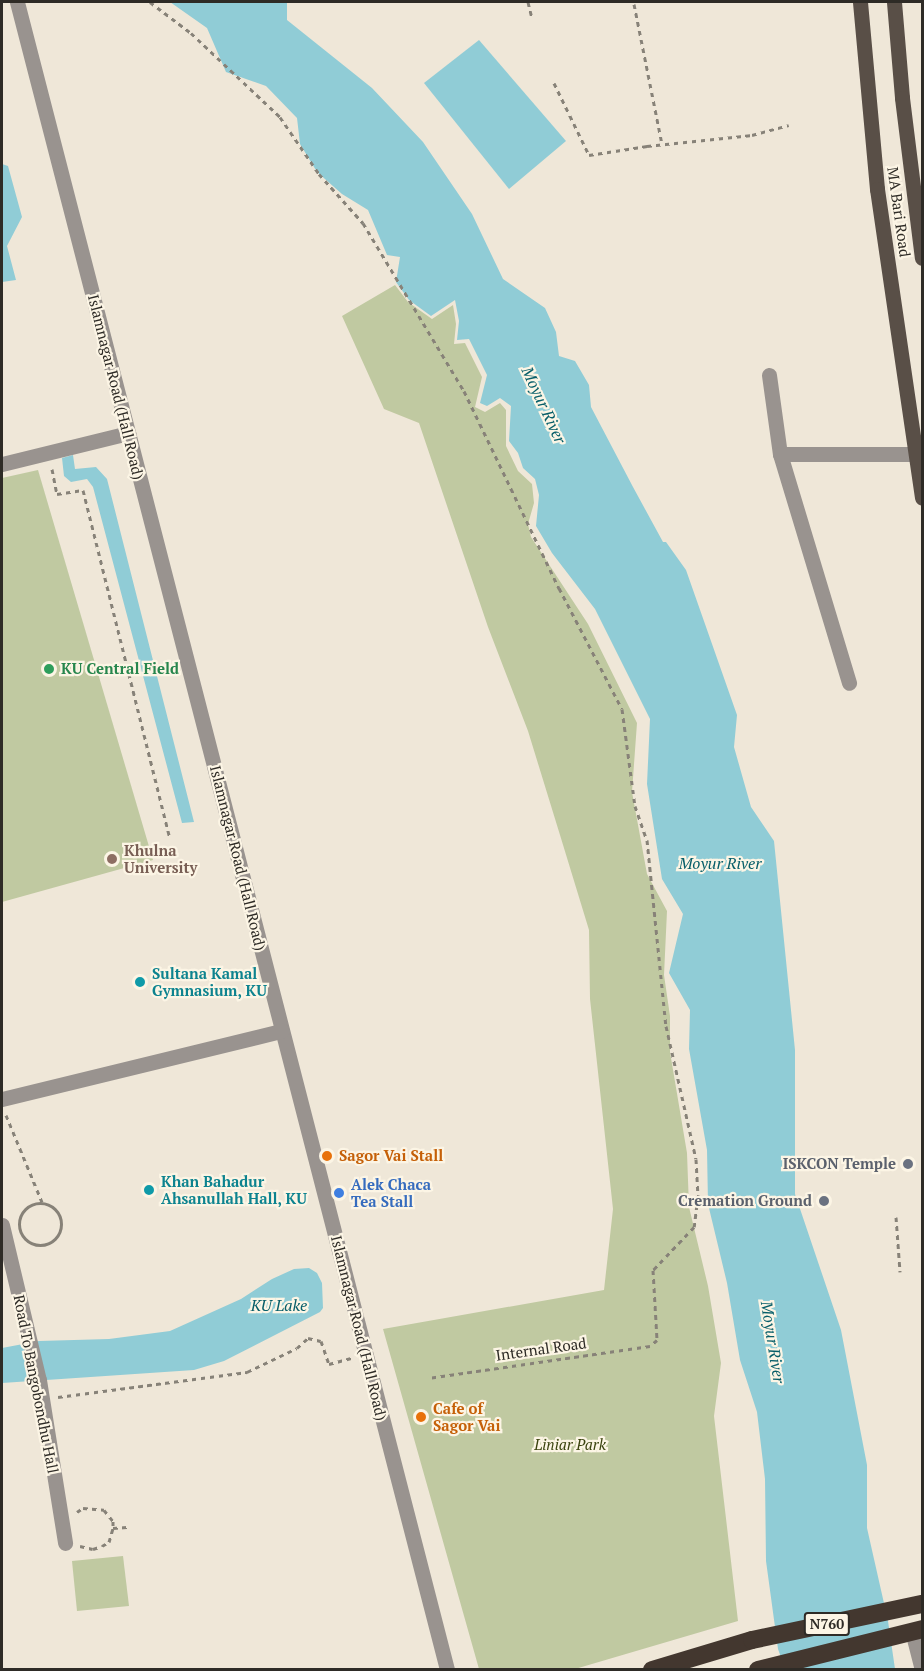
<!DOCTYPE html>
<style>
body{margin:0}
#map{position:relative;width:924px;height:1671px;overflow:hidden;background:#efe7d8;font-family:"PT Serif",serif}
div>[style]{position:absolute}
.green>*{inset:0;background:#c0c9a1}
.water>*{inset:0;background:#90ccd6}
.path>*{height:3px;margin-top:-1.5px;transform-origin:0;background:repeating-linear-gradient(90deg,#878278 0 4.5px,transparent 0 9px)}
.path>.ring{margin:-1.5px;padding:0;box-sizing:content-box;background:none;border:3px solid #878278;border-radius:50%}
.minor>*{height:15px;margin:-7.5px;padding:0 7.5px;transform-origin:7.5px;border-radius:7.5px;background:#99938f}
.major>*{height:15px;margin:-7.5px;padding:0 7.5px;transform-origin:7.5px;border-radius:7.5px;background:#594f47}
.highway>*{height:18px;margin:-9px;padding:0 9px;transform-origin:9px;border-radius:9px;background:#43372f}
.dots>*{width:16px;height:16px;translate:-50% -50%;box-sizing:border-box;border:3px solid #fcf5e5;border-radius:50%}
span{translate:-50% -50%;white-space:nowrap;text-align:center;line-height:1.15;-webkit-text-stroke:4.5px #fcf5e5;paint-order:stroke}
.shield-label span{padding:2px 4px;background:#fcf5e5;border:2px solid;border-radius:4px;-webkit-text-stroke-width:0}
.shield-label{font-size:14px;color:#2e2b26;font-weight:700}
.street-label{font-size:15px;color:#2e2b26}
.leisure-label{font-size:15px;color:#27864d;font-weight:700}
.left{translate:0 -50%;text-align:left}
.education-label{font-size:15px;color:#785e54;font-weight:700}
.culture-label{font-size:15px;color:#0d838f;font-weight:700}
.food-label{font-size:15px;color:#c56008;font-weight:700}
.worship-label{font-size:15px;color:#5b616d;font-weight:700}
.right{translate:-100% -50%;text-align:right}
.shop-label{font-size:15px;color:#366cbe;font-weight:700}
.park-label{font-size:15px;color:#3a430e;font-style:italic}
.water-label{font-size:16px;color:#075e69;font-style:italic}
.frame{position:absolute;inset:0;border:3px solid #2e2b26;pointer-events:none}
</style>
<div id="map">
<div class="green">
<i style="clip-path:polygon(395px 285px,408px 302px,432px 319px,453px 305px,456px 324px,454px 344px,465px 343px,482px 377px,475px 407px,485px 412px,500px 403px,506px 410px,506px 446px,518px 471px,532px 484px,534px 503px,528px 524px,531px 537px,588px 624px,637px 723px,632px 792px,647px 874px,667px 911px,664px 975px,670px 1016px,670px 1052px,687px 1153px,689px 1207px,708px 1286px,721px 1363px,714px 1416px,738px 1621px,575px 1669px,479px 1669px,383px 1329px,604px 1290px,613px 1209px,590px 999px,589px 930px,560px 835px,528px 731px,488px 627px,419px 423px,384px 409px,342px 316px)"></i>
<i style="clip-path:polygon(38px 470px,153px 860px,2px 902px,2px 478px)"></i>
<i style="clip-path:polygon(123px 1556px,129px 1606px,77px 1611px,72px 1561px)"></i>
</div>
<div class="water">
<i style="clip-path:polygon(170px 2px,287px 2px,287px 20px,372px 88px,423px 142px,472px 214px,503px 279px,545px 308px,556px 332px,559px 356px,575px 361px,589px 385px,591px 407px,633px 487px,663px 542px,666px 542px,686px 570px,737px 715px,734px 747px,751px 807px,774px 841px,795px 1050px,795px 1194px,841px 1330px,867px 1465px,867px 1528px,888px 1621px,895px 1669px,785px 1669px,778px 1649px,766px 1561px,765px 1479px,757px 1412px,740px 1360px,727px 1283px,708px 1204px,707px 1150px,689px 1049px,690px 1010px,669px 973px,683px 914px,662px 879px,647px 784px,650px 719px,595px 609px,552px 553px,536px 526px,539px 495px,535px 479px,523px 468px,518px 453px,509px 441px,511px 406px,500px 398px,487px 406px,480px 403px,487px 375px,469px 339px,457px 340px,459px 321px,455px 300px,431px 316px,409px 300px,396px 282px,400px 257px,387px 255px,368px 210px,342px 194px,317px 172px,300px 144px,297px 118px,266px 86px,226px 72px,207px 28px)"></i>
<i style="clip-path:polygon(479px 40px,566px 141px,509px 189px,424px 83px)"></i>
<i style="clip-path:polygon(2px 164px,8px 166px,22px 217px,7px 246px,16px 280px,2px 282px)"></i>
<i style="clip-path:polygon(73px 455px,75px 469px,96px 467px,107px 479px,194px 822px,182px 823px,93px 487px,87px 479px,71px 482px,64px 476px,62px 458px)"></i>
<i style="clip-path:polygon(309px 1268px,317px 1273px,322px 1283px,323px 1308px,320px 1312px,224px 1361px,194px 1370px,2px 1383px,2px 1348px,39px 1341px,109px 1339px,170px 1331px,241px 1299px,272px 1279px,294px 1269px)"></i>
</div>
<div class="path">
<i style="left:150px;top:2px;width:51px;rotate:37.1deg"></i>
<i style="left:191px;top:33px;width:122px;rotate:43.3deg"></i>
<i style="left:280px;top:117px;width:69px;rotate:55.6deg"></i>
<i style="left:319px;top:174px;width:66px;rotate:48.1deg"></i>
<i style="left:363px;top:223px;width:196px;rotate:59deg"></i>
<i style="left:464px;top:391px;width:219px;rotate:64.3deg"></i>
<i style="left:559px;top:588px;width:136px;rotate:62.5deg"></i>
<i style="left:622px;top:709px;width:98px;rotate:82.4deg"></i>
<i style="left:635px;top:806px;width:36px;rotate:71deg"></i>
<i style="left:647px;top:840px;width:187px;rotate:84.2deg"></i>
<i style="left:666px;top:1026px;width:136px;rotate:77.3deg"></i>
<i style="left:696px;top:1159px;width:37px;rotate:87deg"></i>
<i style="left:698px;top:1196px;width:31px;rotate:97deg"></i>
<i style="left:694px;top:1227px;width:59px;rotate:133.6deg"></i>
<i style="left:653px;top:1270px;width:70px;rotate:86.7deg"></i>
<i style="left:657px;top:1340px;width:9px;rotate:139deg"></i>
<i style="left:650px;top:1346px;width:224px;rotate:171.8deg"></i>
<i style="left:528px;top:2px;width:16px;rotate:76deg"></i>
<i style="left:634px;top:4px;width:143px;rotate:78.7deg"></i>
<i style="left:554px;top:83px;width:80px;rotate:64.1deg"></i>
<i style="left:589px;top:155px;width:59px;rotate:-8.8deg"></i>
<i style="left:647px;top:146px;width:106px;rotate:-6deg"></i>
<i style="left:752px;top:135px;width:38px;rotate:-15deg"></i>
<i style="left:52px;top:469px;width:25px;rotate:79deg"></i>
<i style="left:57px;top:494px;width:26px;rotate:-9deg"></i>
<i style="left:83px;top:490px;width:357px;rotate:76deg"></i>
<i style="left:6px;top:1115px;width:94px;rotate:67.5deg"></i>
<i class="ring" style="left:19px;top:1203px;width:39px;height:39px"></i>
<i style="left:896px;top:1217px;width:55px;rotate:85.8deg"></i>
<i style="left:58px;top:1397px;width:191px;rotate:-7.5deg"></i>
<i style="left:247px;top:1372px;width:55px;rotate:-25.6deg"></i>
<i style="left:297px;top:1348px;width:15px;rotate:-42deg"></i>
<i style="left:308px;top:1338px;width:13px;rotate:13deg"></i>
<i style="left:321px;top:1341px;width:24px;rotate:71deg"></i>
<i style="left:329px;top:1364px;width:23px;rotate:-15deg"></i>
<i style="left:77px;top:1512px;width:7px;rotate:-34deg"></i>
<i style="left:83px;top:1508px;width:21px;rotate:5deg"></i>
<i style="left:104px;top:1510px;width:14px;rotate:51deg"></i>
<i style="left:113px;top:1521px;width:7px;rotate:90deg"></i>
<i style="left:113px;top:1528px;width:14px;rotate:-4deg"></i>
<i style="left:80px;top:1546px;width:13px;rotate:13deg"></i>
<i style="left:93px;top:1549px;width:9px;rotate:-18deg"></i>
<i style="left:102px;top:1546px;width:8px;rotate:-30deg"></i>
<i style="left:109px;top:1542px;width:15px;rotate:-74deg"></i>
</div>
<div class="minor">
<i style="left:17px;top:2px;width:1723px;rotate:75.54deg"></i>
<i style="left:769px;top:375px;width:80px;rotate:82.1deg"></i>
<i style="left:780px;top:454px;width:239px;rotate:73.2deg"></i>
<i style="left:780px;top:454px;width:136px"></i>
<i style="left:2px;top:464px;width:130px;rotate:-13.8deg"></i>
<i style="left:2px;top:1099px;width:288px;rotate:-13.7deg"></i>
<i style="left:2px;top:1225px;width:159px;rotate:76.6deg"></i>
<i style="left:39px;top:1380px;width:165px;rotate:80.9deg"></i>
<i style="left:912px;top:1631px;width:40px;rotate:75.6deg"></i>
</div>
<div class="major">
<i style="left:860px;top:2px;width:188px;rotate:84.8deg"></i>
<i style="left:877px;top:189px;width:312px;rotate:81.7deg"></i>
<i style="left:894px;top:2px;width:96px;rotate:85.2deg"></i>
<i style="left:902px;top:98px;width:161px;rotate:82.9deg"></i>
</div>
<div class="highway">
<i style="left:652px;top:1670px;width:104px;rotate:-16.7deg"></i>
<i style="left:752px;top:1640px;width:174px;rotate:-12deg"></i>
<i style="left:758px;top:1670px;width:169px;rotate:-14deg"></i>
</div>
<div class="dots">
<i style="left:49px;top:669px;background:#2e9e5b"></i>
<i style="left:112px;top:859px;background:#8d6e63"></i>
<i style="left:140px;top:982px;background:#0f9aa8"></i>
<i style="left:327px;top:1156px;background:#e8710a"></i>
<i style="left:908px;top:1164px;background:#6b7280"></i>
<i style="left:149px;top:1190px;background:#0f9aa8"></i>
<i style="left:339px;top:1193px;background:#3f7fe0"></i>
<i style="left:824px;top:1201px;background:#6b7280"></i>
<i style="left:421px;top:1417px;background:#e8710a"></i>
</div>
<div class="shield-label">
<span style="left:827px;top:1624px">N760</span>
</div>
<div class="street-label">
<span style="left:899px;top:212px;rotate:82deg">MA Bari Road</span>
<span style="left:116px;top:387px;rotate:76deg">Islamnagar Road (Hall Road)</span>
<span style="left:238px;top:858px;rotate:76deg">Islamnagar Road (Hall Road)</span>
<span style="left:359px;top:1328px;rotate:76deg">Islamnagar Road (Hall Road)</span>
<span style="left:541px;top:1349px;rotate:-8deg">Internal Road</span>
<span style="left:36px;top:1384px;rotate:79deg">Road To Bangobondhu Hall</span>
</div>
<div class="leisure-label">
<span class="left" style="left:61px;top:669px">KU Central Field</span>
</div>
<div class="education-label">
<span class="left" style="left:124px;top:859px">Khulna<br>University</span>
</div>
<div class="culture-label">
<span class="left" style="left:152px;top:982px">Sultana Kamal<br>Gymnasium, KU</span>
<span class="left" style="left:161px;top:1190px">Khan Bahadur<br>Ahsanullah Hall, KU</span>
</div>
<div class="food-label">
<span class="left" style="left:339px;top:1156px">Sagor Vai Stall</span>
<span class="left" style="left:433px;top:1417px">Cafe of<br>Sagor Vai</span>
</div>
<div class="worship-label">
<span class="right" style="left:896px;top:1164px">ISKCON Temple</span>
<span class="right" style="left:812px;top:1201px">Cremation Ground</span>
</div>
<div class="shop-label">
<span class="left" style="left:351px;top:1193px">Alek Chaca<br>Tea Stall</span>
</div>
<div class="park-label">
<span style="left:570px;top:1445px">Liniar Park</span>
</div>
<div class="water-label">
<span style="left:544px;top:405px;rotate:65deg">Moyur River</span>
<span style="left:720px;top:863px">Moyur River</span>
<span style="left:279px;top:1305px">KU Lake</span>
<span style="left:773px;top:1342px;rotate:81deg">Moyur River</span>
</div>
<div class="frame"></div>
</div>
